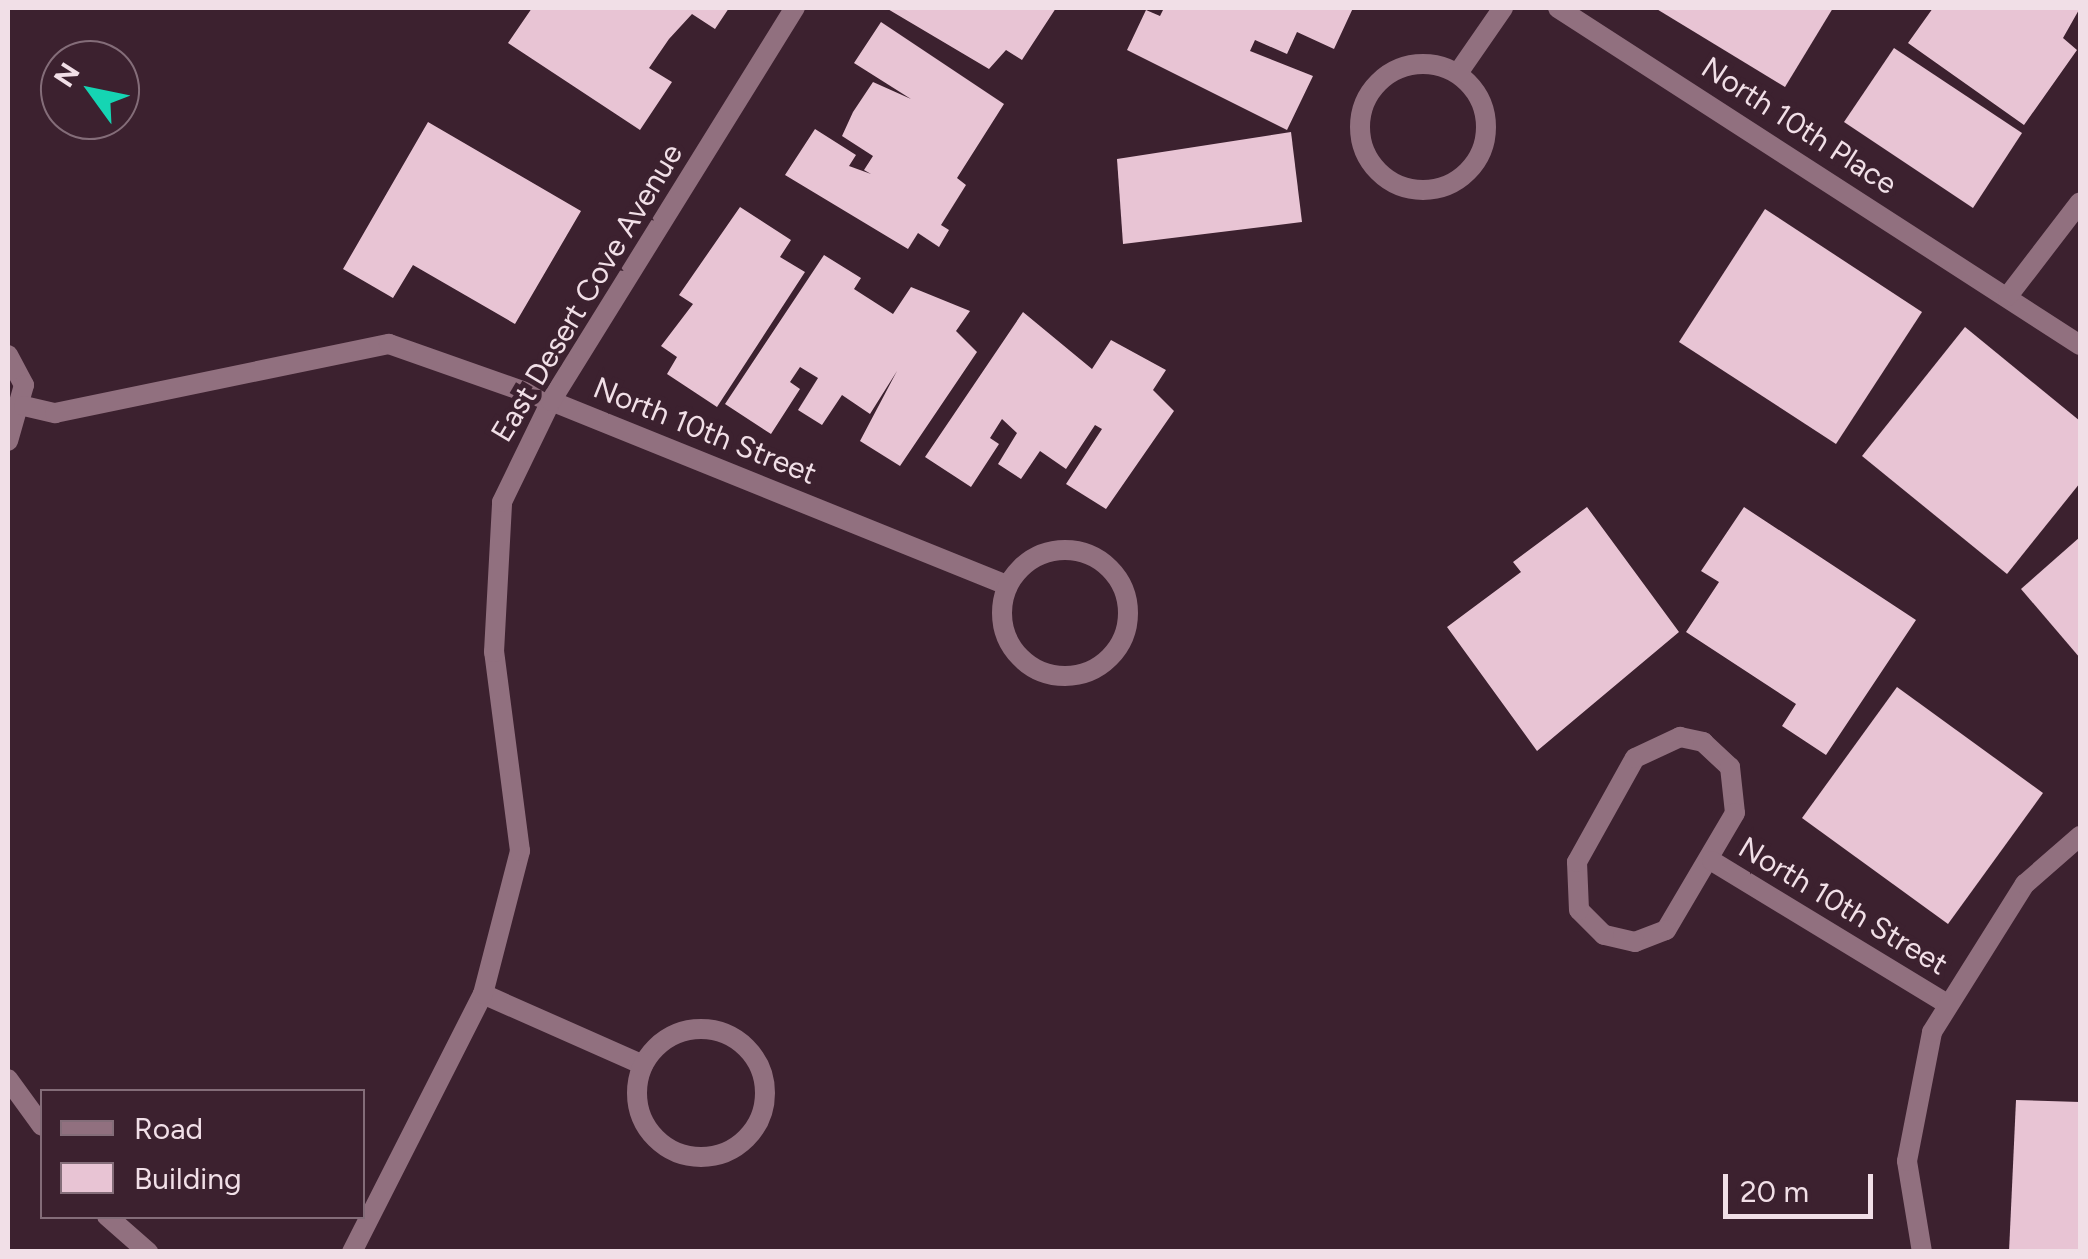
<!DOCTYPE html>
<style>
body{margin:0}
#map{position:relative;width:2088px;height:1259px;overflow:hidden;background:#3c212f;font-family:Figtree,sans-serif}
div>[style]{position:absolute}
.building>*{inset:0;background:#e8c4d4}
.minor>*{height:20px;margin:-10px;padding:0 10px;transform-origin:10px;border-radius:10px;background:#91707f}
.minor>.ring{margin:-10px;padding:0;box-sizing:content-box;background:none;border:20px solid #91707f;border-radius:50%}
span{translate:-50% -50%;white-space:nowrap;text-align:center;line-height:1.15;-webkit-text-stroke:10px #3c212f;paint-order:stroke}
.street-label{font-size:30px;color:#f1dfe7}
.frame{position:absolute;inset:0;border:10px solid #f1dfe7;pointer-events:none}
.legend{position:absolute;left:40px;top:1089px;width:325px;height:130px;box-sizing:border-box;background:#3c212f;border:2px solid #846d79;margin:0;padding:12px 18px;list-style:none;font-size:30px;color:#f1dfe7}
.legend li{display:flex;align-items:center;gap:20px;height:50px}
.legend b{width:50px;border:2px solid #846d79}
.north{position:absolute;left:40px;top:40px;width:100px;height:100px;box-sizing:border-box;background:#3c212f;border:2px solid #846d79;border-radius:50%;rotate:303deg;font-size:28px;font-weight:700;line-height:40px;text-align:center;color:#f1dfe7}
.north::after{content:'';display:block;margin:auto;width:35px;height:45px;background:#15d5b3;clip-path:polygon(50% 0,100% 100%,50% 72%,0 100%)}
.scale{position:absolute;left:1723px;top:1174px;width:150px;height:45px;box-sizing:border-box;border:5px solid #f1dfe7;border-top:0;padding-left:12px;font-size:30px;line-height:35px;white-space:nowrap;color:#f1dfe7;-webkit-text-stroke:8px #3c212f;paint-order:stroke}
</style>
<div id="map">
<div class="building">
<i style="clip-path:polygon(532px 8px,729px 8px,715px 29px,692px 14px,669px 39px,649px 68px,672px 82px,640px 130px,508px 43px)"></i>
<i style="clip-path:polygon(886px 8px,1056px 8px,1022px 60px,1006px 50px,989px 69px)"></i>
<i style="clip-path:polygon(1164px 8px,1353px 8px,1334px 49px,1297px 32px,1287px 54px,1255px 40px,1250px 51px,1313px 76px,1287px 130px,1127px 50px,1146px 10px,1160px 16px)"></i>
<i style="clip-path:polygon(1655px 8px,1833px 8px,1785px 87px)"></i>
<i style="clip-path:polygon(1933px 8px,2080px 8px,2063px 38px,2077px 50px,2024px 125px,1908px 43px)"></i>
<i style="clip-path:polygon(881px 22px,1004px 104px,957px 178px,966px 185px,941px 225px,949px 230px,939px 247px,918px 233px,908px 249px,785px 175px,815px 129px,856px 155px,849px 166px,871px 174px,864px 170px,873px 156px,842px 136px,853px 112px,873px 82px,911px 99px,854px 63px)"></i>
<i style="clip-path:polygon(1894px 48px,2022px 133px,1973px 208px,1844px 122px)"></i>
<i style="clip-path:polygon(428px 122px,581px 211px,515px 324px,413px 265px,393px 298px,343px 269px)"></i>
<i style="clip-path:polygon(1291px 132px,1302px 222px,1123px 244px,1117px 159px)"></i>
<i style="clip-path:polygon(740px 207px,791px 240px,780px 257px,805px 272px,717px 407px,667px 374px,677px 357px,661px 346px,693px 304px,679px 295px)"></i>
<i style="clip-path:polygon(1765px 209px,1922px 312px,1836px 444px,1679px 342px)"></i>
<i style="clip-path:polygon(824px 255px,861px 278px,854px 289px,893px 314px,911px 287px,970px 311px,956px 331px,977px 352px,900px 466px,860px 441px,897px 371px,870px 414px,842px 395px,822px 425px,798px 410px,818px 378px,800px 367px,790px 382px,800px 389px,771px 434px,725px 404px)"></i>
<i style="clip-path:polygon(1023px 312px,1092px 369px,1111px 340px,1166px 370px,1153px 390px,1174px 411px,1106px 509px,1066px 484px,1102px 429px,1095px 425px,1066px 469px,1040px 451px,1021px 479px,998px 464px,1017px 433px,1002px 419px,990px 438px,999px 444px,971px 487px,925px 457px)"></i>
<i style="clip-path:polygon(1965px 327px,2080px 421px,2080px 483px,2007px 574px,1862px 456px)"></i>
<i style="clip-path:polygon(1587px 507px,1679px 632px,1537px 751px,1447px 627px,1521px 572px,1513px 562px)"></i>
<i style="clip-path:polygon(1744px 507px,1916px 620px,1826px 755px,1782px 726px,1796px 704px,1686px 632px,1719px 582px,1701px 571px)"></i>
<i style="clip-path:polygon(2080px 537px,2080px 658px,2021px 589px)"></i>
<i style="clip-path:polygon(1897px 687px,2043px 793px,1948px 924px,1802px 818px)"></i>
<i style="clip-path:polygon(2016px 1100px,2080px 1102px,2080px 1252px,2009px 1252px)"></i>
</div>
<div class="minor">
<i style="left:1558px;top:8px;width:621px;rotate:32.85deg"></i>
<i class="ring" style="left:1360px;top:64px;width:106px;height:106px"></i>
<i style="left:1458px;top:73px;width:79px;rotate:-55.3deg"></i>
<i style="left:2008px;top:296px;width:118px;rotate:-52.5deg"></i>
<i style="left:8px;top:355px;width:34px;rotate:62deg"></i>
<i style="left:24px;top:385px;width:58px;rotate:105.9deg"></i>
<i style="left:24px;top:406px;width:32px;rotate:13deg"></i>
<i style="left:55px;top:413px;width:341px;rotate:-11.7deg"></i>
<i style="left:389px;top:344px;width:172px;rotate:19.4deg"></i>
<i style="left:551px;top:401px;width:492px;rotate:22deg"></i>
<i class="ring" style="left:1002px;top:550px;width:106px;height:106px"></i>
<i style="left:1680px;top:737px;width:24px;rotate:12deg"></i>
<i style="left:1703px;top:742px;width:37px;rotate:43deg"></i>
<i style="left:1730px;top:767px;width:46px;rotate:83.8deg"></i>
<i style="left:1735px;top:813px;width:136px;rotate:120.5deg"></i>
<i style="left:1666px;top:930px;width:33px;rotate:159deg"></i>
<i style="left:1635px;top:942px;width:32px;rotate:-167deg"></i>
<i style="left:1604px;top:935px;width:35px;rotate:-135deg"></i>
<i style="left:1579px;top:910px;width:48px;rotate:-92.4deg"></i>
<i style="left:1577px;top:862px;width:119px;rotate:-60.9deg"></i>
<i style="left:1635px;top:758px;width:50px;rotate:-25deg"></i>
<i style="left:1712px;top:861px;width:271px;rotate:31.3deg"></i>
<i style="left:483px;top:994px;width:175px;rotate:23.9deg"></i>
<i class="ring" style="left:637px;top:1029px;width:108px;height:108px"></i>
<i style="left:8px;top:1079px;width:58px;rotate:54.1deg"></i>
<i style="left:107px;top:1216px;width:55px;rotate:41.3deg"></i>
<i style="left:352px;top:1252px;width:289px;rotate:-63.1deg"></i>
<i style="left:483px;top:994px;width:148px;rotate:-75.5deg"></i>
<i style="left:520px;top:851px;width:201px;rotate:-97.4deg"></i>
<i style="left:494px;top:652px;width:150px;rotate:-86.9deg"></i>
<i style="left:502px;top:502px;width:112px;rotate:-64.1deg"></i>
<i style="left:551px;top:401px;width:463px;rotate:-58.2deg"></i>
<i style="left:1922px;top:1252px;width:92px;rotate:-99.4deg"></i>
<i style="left:1907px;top:1161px;width:131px;rotate:-79deg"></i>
<i style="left:1932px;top:1032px;width:175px;rotate:-57.9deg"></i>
<i style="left:2025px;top:884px;width:73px;rotate:-41.1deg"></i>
</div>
<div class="street-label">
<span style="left:1799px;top:126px;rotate:33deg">North 10th Place</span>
<span style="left:587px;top:293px;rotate:-59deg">East Desert Cove Avenue</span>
<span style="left:705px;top:431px;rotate:22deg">North 10th Street</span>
<span style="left:1843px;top:906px;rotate:31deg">North 10th Street</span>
</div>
<div class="frame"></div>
<ul class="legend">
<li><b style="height:12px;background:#91707f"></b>Road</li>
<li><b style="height:28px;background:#e8c4d4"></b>Building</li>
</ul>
<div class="north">N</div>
<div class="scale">20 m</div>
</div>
